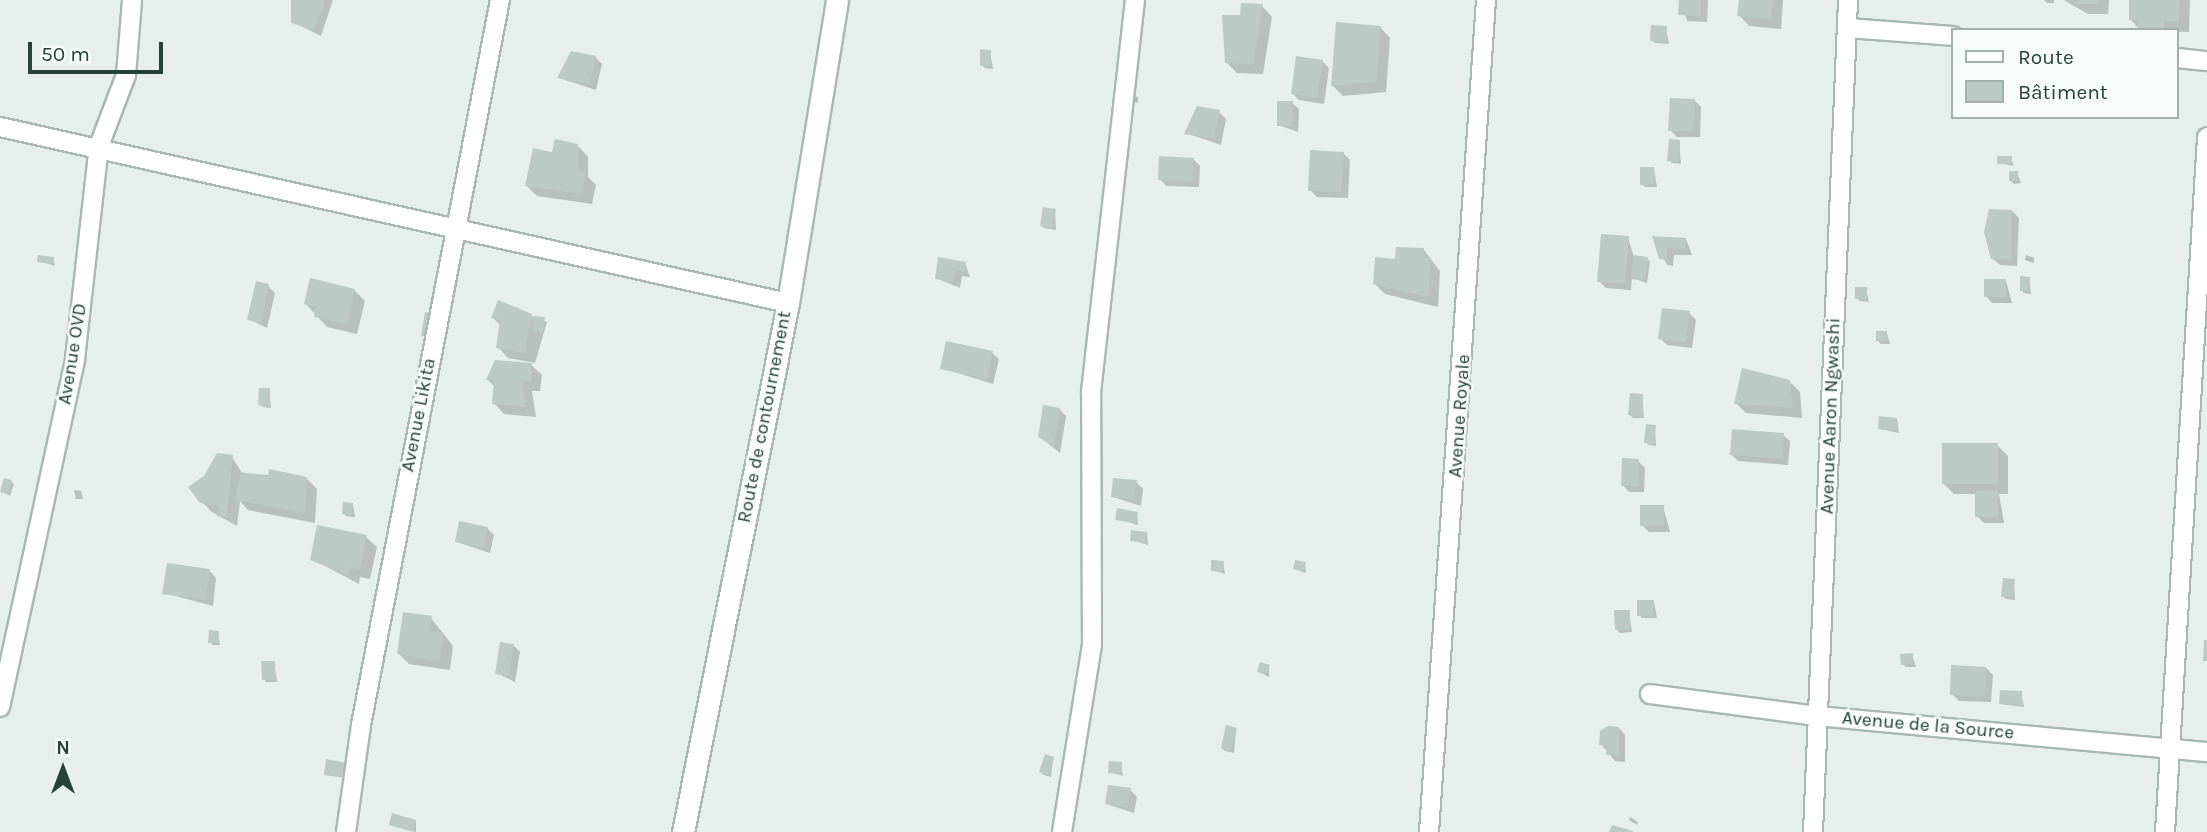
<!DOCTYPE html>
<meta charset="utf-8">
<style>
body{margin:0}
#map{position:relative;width:2207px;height:832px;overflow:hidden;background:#e6efeb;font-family:Karla,sans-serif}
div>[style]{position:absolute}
.shadow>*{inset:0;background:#0003}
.building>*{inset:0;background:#bbcac4}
.roads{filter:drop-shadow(2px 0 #a8b8b2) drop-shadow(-2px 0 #a8b8b2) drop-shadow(0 2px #a8b8b2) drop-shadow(0 -2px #a8b8b2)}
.street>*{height:18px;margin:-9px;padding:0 9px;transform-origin:9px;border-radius:9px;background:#fff}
.secondary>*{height:21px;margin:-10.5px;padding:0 10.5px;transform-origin:10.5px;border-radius:10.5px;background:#fff}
span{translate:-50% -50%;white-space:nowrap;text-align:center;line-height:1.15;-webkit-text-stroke:5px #f7fbf9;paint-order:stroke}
.street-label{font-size:19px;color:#24423a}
.legend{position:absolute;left:1951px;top:28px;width:228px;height:91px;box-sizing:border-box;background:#f7fbf9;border:2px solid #a3b1ad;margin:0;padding:9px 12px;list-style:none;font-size:21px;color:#24423a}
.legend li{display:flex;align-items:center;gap:14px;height:35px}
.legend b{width:35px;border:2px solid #a3b1ad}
.north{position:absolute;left:28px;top:734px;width:70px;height:70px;-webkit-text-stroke:5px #f7fbf9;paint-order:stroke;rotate:0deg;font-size:19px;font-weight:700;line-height:28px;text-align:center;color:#24423a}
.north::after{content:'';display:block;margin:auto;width:24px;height:32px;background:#24423a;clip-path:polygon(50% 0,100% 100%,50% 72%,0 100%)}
.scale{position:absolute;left:28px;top:42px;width:135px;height:32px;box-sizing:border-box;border:4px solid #24423a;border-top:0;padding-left:9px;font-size:21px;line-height:24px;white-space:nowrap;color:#24423a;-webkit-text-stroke:5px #f7fbf9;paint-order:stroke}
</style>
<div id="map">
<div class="shadow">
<i style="clip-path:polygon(293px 0,333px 0,321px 36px,293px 22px)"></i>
<i style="clip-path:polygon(1681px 0,1708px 0,1707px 22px,1687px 21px)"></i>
<i style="clip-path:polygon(1740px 0,1783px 0,1781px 29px,1749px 26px,1739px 15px)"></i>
<i style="clip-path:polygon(2044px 0,2054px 0,2054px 3px,2047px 3px)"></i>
<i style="clip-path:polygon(2064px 0,2109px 0,2108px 14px,2088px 14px)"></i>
<i style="clip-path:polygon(2131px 0,2190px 0,2189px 32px,2140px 30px,2130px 19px)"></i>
<i style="clip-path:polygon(1262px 6px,1272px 17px,1263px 74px,1237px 73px,1226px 62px,1224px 16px,1242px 17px)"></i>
<i style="clip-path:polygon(1380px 27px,1390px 38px,1386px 92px,1343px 96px,1333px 86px)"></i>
<i style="clip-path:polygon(1666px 27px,1669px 44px,1655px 43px,1652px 41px)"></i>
<i style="clip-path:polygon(990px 51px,993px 69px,985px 68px,982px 65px)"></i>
<i style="clip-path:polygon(595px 57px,602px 64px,596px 90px,559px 78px)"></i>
<i style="clip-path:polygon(1322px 61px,1329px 68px,1324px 104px,1299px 100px,1292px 93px)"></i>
<i style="clip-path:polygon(1130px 94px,1138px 97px,1138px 103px,1130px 100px)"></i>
<i style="clip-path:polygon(1694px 100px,1701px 107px,1700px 137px,1677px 137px,1670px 130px)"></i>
<i style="clip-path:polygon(1292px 103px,1299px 109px,1298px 132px,1278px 125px)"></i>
<i style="clip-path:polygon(1219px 112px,1226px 119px,1221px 145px,1186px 133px)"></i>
<i style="clip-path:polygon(1679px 142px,1681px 164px,1672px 163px,1669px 160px)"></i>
<i style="clip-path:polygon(578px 146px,588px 157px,588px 177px,596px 185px,592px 204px,537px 196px,527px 186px,554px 154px)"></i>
<i style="clip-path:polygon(1343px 153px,1350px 160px,1348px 198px,1317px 197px,1310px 190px)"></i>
<i style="clip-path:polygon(2011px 158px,2014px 166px,1999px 163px)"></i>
<i style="clip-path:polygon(1193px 159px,1200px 166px,1199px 187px,1166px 186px,1160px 179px)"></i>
<i style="clip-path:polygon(1654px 169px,1657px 187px,1645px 187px,1642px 184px)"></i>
<i style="clip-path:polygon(2017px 173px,2021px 183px,2014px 184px,2011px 181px)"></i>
<i style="clip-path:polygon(1055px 211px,1056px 230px,1044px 228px,1041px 225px)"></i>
<i style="clip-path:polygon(2012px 211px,2019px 218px,2017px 266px,2000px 265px,1993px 259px)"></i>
<i style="clip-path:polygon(1628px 238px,1634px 257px,1650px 261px,1647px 283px,1632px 278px,1631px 290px,1606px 288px,1599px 281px)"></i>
<i style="clip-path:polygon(1654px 238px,1686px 239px,1692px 255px,1674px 255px,1673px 266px,1667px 265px)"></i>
<i style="clip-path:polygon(1424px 250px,1440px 271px,1438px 307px,1385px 294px,1375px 284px,1397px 261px)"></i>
<i style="clip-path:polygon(2026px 255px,2034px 258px,2034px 263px,2025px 260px)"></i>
<i style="clip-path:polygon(53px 259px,55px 266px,39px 261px)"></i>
<i style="clip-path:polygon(965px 263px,970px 277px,962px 276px,960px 288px,936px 278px)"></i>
<i style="clip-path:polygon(2029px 279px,2031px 294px,2024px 293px,2021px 290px)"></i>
<i style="clip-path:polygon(2006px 281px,2012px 303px,1992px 303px,1986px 296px)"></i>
<i style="clip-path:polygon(268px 286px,275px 293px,267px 328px,249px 319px)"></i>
<i style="clip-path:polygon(1866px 289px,1869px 302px,1860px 301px,1857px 298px)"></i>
<i style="clip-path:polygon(354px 290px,365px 301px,357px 334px,327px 327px,306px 304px)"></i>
<i style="clip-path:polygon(1689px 313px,1696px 320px,1692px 348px,1667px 345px,1660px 338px)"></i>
<i style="clip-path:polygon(531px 316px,547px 322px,535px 363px,508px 358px,498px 347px,501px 326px,493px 318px)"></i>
<i style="clip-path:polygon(1887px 333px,1890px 344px,1881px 344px,1878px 341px)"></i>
<i style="clip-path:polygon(992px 353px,999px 359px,993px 384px,942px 368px)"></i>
<i style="clip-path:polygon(530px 364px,542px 375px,540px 391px,532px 391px,536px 417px,504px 414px,494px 403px,495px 387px,488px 380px)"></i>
<i style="clip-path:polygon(1743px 370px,1789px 381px,1800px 392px,1802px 418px,1746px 413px,1736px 403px)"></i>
<i style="clip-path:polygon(269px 390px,271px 408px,263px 407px,260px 404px)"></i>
<i style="clip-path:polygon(1642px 396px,1644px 418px,1633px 418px,1630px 415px)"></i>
<i style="clip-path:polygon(1059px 409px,1066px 416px,1060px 453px,1040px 437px)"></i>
<i style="clip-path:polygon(1897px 419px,1899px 433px,1880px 429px)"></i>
<i style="clip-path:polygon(1655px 426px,1656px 446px,1649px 445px,1646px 442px)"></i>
<i style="clip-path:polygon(1783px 435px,1790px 441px,1788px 465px,1738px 461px,1731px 454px)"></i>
<i style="clip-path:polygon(1997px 445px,2008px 456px,2008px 494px,1999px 494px,2004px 523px,1984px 523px,1977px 516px,1977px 494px,1954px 494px,1944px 484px)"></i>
<i style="clip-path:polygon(232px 457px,242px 473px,306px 478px,317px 489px,315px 523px,248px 510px,240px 501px,237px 526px,212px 512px,201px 501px)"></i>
<i style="clip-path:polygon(1638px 461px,1645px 468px,1644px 492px,1629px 492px,1623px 485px)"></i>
<i style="clip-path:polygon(11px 482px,14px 484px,10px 496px,2px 491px)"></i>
<i style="clip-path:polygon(1136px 482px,1143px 489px,1141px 506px,1113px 497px)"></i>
<i style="clip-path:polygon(74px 490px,81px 491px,83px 499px,76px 499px)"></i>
<i style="clip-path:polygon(353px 505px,355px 517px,346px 516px,343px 513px)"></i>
<i style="clip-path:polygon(1663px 506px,1670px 532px,1649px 532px,1642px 525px)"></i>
<i style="clip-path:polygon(1137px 513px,1138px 525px,1117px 519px)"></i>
<i style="clip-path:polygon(487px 528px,494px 535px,490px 553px,457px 542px)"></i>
<i style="clip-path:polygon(1147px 533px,1148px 545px,1132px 540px)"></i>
<i style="clip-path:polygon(366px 537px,377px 547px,370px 579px,360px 577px,359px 584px,312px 559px)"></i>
<i style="clip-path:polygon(1223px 563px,1225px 574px,1213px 570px)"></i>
<i style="clip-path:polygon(1305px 564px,1306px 573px,1295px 569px)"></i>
<i style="clip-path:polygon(210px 571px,216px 578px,213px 606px,164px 593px)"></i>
<i style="clip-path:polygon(2014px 581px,2015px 600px,2006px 599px,2003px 596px)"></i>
<i style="clip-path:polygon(1654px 602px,1657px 618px,1642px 618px,1639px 615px)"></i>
<i style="clip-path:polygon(1629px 612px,1632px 632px,1620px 633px,1617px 630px)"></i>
<i style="clip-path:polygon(431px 618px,453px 646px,450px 670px,409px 664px,399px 654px)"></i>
<i style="clip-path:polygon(218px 633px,220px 645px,213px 645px,210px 642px)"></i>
<i style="clip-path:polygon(513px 645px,520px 652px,515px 682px,497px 673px)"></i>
<i style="clip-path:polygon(1912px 655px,1916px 667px,1906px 667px,1903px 664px)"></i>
<i style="clip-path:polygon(274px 662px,277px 682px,266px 682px,264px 679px)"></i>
<i style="clip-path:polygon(1269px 667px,1269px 677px,1259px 672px)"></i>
<i style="clip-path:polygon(1986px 668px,1993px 675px,1991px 702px,1959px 701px,1952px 694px)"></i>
<i style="clip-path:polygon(2021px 693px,2024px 707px,2001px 704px)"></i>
<i style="clip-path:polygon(1619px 728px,1625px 735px,1625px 762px,1615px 761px,1601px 744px)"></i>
<i style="clip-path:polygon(1236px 729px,1234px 753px,1225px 751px,1222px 748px)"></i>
<i style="clip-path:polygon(1053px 759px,1051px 777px,1044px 775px,1041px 772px)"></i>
<i style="clip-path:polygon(1121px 764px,1123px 776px,1110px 772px)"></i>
<i style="clip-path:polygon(1130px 790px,1137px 797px,1134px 813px,1106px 804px)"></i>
<i style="clip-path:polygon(1630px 817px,1638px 822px,1637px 825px,1629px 820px)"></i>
<i style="clip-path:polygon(416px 821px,416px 832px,391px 824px)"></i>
</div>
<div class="building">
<i style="clip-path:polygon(291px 0,325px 0,314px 30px,291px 23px)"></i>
<i style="clip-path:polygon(1679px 0,1701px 0,1701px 16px,1678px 15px)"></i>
<i style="clip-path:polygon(1739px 0,1773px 0,1771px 19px,1737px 16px)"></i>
<i style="clip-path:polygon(2076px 0,2099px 0,2098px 4px,2076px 4px)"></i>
<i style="clip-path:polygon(2129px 0,2180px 0,2179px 22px,2164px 21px,2164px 30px,2137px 30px,2138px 20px,2129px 20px)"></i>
<i style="clip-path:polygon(1241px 3px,1263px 4px,1253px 65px,1225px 63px,1222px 15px,1240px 15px)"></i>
<i style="clip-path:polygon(1336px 22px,1381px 26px,1376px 82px,1331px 86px)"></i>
<i style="clip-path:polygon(1651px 25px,1667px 26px,1667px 42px,1650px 41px)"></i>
<i style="clip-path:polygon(980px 49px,991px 50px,991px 66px,980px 66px)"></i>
<i style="clip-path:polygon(571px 51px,596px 56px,590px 84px,557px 78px)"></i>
<i style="clip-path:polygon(1296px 56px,1323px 60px,1317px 98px,1291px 94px)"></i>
<i style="clip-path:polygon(1670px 98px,1695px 99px,1694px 131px,1668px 131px)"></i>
<i style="clip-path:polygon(1277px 101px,1293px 101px,1292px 126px,1277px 126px)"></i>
<i style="clip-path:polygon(1197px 106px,1220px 110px,1214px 139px,1184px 134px)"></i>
<i style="clip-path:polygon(555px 139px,578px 144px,578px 171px,586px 173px,581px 194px,525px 186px,533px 148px,552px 152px)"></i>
<i style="clip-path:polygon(1669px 139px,1680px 140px,1679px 162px,1667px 161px)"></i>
<i style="clip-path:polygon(1310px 150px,1344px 152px,1341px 192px,1308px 191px)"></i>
<i style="clip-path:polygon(1159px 156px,1194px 158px,1193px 181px,1158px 180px)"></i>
<i style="clip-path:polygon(1997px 156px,2012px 156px,2012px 164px,1997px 164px)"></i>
<i style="clip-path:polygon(1640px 167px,1654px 167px,1655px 184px,1640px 185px)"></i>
<i style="clip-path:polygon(2009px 171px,2018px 171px,2018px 181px,2009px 181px)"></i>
<i style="clip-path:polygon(1043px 207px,1056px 209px,1053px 228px,1040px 226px)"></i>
<i style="clip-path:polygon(1989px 209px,2012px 210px,2011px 260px,1991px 259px,1984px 232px)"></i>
<i style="clip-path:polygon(1601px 234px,1629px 236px,1625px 284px,1597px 282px)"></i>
<i style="clip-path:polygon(1652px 236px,1686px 238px,1686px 249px,1667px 248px,1667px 260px,1659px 259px)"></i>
<i style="clip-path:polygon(1396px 247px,1424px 248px,1424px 258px,1431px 258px,1428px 297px,1373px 284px,1375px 257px,1395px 259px)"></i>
<i style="clip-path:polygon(38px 255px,54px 257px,53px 264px,37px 262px)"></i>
<i style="clip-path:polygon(1633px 255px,1648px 257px,1645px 281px,1631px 279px)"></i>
<i style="clip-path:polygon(938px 257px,966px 262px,964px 272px,955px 270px,953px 282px,935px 279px)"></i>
<i style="clip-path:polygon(2020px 276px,2030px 277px,2029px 291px,2020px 291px)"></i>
<i style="clip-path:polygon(310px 278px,355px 289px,347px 324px,314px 317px,316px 307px,304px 304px)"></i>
<i style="clip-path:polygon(1984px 279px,2006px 279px,2006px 297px,1984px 297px)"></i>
<i style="clip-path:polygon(256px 281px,269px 284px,261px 323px,247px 320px)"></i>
<i style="clip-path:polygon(1855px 287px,1867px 287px,1867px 299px,1855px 299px)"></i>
<i style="clip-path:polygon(498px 300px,532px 314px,525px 353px,496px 348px,500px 320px,491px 318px)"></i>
<i style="clip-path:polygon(1662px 308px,1690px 311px,1686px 342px,1658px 339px)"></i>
<i style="clip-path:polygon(425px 312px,438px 314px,434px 338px,421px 336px)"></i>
<i style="clip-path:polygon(534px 316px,545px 317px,543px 332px,532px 331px)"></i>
<i style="clip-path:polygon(1876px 331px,1887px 331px,1887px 341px,1876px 341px)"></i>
<i style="clip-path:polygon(946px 341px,993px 351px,987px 379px,940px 369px)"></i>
<i style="clip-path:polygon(495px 360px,532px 363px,531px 382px,522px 381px,526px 407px,492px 404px,494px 381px,486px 380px)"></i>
<i style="clip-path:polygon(1742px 368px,1790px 380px,1793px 408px,1734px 404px)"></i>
<i style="clip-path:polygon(259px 388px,270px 388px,269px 406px,258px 405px)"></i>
<i style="clip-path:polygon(1630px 393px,1643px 394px,1642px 416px,1628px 415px)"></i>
<i style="clip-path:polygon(1043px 405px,1060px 408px,1054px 447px,1038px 437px)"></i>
<i style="clip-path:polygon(1879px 416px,1897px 418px,1897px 431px,1878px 429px)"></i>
<i style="clip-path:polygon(1646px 424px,1656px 425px,1654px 444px,1644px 443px)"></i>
<i style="clip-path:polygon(1732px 429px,1784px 433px,1782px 459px,1730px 455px)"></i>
<i style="clip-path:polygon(1942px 443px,1998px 443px,1998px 484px,1942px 484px)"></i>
<i style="clip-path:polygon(217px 453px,233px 455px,227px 517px,217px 516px,219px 506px,200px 503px,188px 487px,204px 476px)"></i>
<i style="clip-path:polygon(1622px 458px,1639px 459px,1638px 486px,1621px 486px)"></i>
<i style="clip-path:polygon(269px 469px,307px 477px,305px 513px,235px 500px,241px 472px,268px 477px)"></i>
<i style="clip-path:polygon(4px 478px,12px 480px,8px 494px,0 492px)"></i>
<i style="clip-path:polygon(1113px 478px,1137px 480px,1134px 500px,1111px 497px)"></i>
<i style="clip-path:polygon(1998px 490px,1998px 517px,1975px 517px,1975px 491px)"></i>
<i style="clip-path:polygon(343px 502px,353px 503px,352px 515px,342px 514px)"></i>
<i style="clip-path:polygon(1640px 505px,1664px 505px,1664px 526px,1640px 526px)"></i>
<i style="clip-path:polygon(1117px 508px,1138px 512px,1136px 523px,1115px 520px)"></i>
<i style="clip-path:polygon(459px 521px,488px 527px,484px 548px,455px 542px)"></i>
<i style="clip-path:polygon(317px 525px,367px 535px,360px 569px,350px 567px,348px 575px,310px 560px)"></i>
<i style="clip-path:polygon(1131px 530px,1147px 532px,1146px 543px,1130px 541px)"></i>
<i style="clip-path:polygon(1211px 560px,1224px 561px,1223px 572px,1211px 571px)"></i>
<i style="clip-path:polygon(1295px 560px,1306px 562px,1304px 572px,1293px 569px)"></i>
<i style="clip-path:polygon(167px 563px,210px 569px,206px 600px,162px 594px)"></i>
<i style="clip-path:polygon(2003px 578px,2015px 579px,2013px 598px,2001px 597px)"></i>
<i style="clip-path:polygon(1637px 600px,1654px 600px,1654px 616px,1637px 616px)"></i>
<i style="clip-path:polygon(1614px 610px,1630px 610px,1630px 630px,1615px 630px)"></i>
<i style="clip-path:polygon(403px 612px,432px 616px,429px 631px,444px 633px,439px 661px,397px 654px)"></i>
<i style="clip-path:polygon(209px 630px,219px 631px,218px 643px,208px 643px)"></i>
<i style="clip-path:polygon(2204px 640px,2207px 640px,2207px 661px,2203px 661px)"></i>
<i style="clip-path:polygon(500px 642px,514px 644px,509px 676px,495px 674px)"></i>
<i style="clip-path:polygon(1913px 653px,1913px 664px,1901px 665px,1900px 654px)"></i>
<i style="clip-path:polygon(261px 661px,275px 661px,275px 680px,262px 680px)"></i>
<i style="clip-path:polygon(1260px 662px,1270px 665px,1266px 675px,1257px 672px)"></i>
<i style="clip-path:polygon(1951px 665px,1986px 667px,1985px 696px,1950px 695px)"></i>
<i style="clip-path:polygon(2000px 690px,2022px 691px,2022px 705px,1999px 704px)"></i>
<i style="clip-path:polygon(1226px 725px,1237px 728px,1231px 751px,1221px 748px)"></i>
<i style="clip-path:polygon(1608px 726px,1619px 727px,1619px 756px,1606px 755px,1607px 745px,1599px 745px,1600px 731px)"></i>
<i style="clip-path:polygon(1045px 754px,1054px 757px,1048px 775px,1039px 772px)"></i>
<i style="clip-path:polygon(326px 759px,347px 763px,345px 778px,324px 775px)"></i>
<i style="clip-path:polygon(1109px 761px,1122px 762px,1121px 774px,1108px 773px)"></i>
<i style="clip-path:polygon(1108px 785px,1131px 788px,1128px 808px,1105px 804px)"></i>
<i style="clip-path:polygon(392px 813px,416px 820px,413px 832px,389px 825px)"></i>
<i style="clip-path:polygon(1612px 825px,1633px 831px,1633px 832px,1609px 832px)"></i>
</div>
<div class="roads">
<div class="street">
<i style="left:1847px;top:28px;width:106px;rotate:4.3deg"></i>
<i style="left:2177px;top:58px;width:30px;rotate:6deg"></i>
<i style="left:0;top:127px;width:807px;rotate:12.59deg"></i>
<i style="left:1650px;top:694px;width:169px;rotate:7.5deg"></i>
<i style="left:1818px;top:716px;width:391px;rotate:5.3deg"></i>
<i style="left:0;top:707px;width:356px;rotate:-77.8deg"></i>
<i style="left:75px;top:359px;width:214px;rotate:-83.6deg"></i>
<i style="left:99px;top:146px;width:76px;rotate:-69.2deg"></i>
<i style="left:126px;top:75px;width:75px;rotate:-85.4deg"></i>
<i style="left:346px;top:832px;width:108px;rotate:-82deg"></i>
<i style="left:361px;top:725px;width:738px;rotate:-79.15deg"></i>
<i style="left:1062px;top:832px;width:189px;rotate:-80.9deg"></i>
<i style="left:1092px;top:645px;width:253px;rotate:-90.2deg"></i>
<i style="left:1091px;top:392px;width:394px;rotate:-83.6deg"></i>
<i style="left:1429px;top:832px;width:834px;rotate:-86.08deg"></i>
<i style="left:1813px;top:832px;width:833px;rotate:-87.59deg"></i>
<i style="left:2165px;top:832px;width:696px;rotate:-86.54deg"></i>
</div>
<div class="secondary">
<i style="left:683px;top:832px;width:539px;rotate:-78.77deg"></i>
<i style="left:788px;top:303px;width:307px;rotate:-80.8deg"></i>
</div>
</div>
<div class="street-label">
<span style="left:73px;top:354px;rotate:-81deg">Avenue OVD</span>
<span style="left:419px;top:415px;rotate:-79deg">Avenue Likita</span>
<span style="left:1460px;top:416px;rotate:-86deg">Avenue Royale</span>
<span style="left:1831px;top:416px;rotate:-88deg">Avenue Aaron Ngwashi</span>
<span style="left:765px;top:417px;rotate:-79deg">Route de contournement</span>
<span style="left:1928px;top:726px;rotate:5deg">Avenue de la Source</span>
</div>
<ul class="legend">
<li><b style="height:9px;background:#fff"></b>Route</li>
<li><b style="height:19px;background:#bbcac4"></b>Bâtiment</li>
</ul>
<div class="north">N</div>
<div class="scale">50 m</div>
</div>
